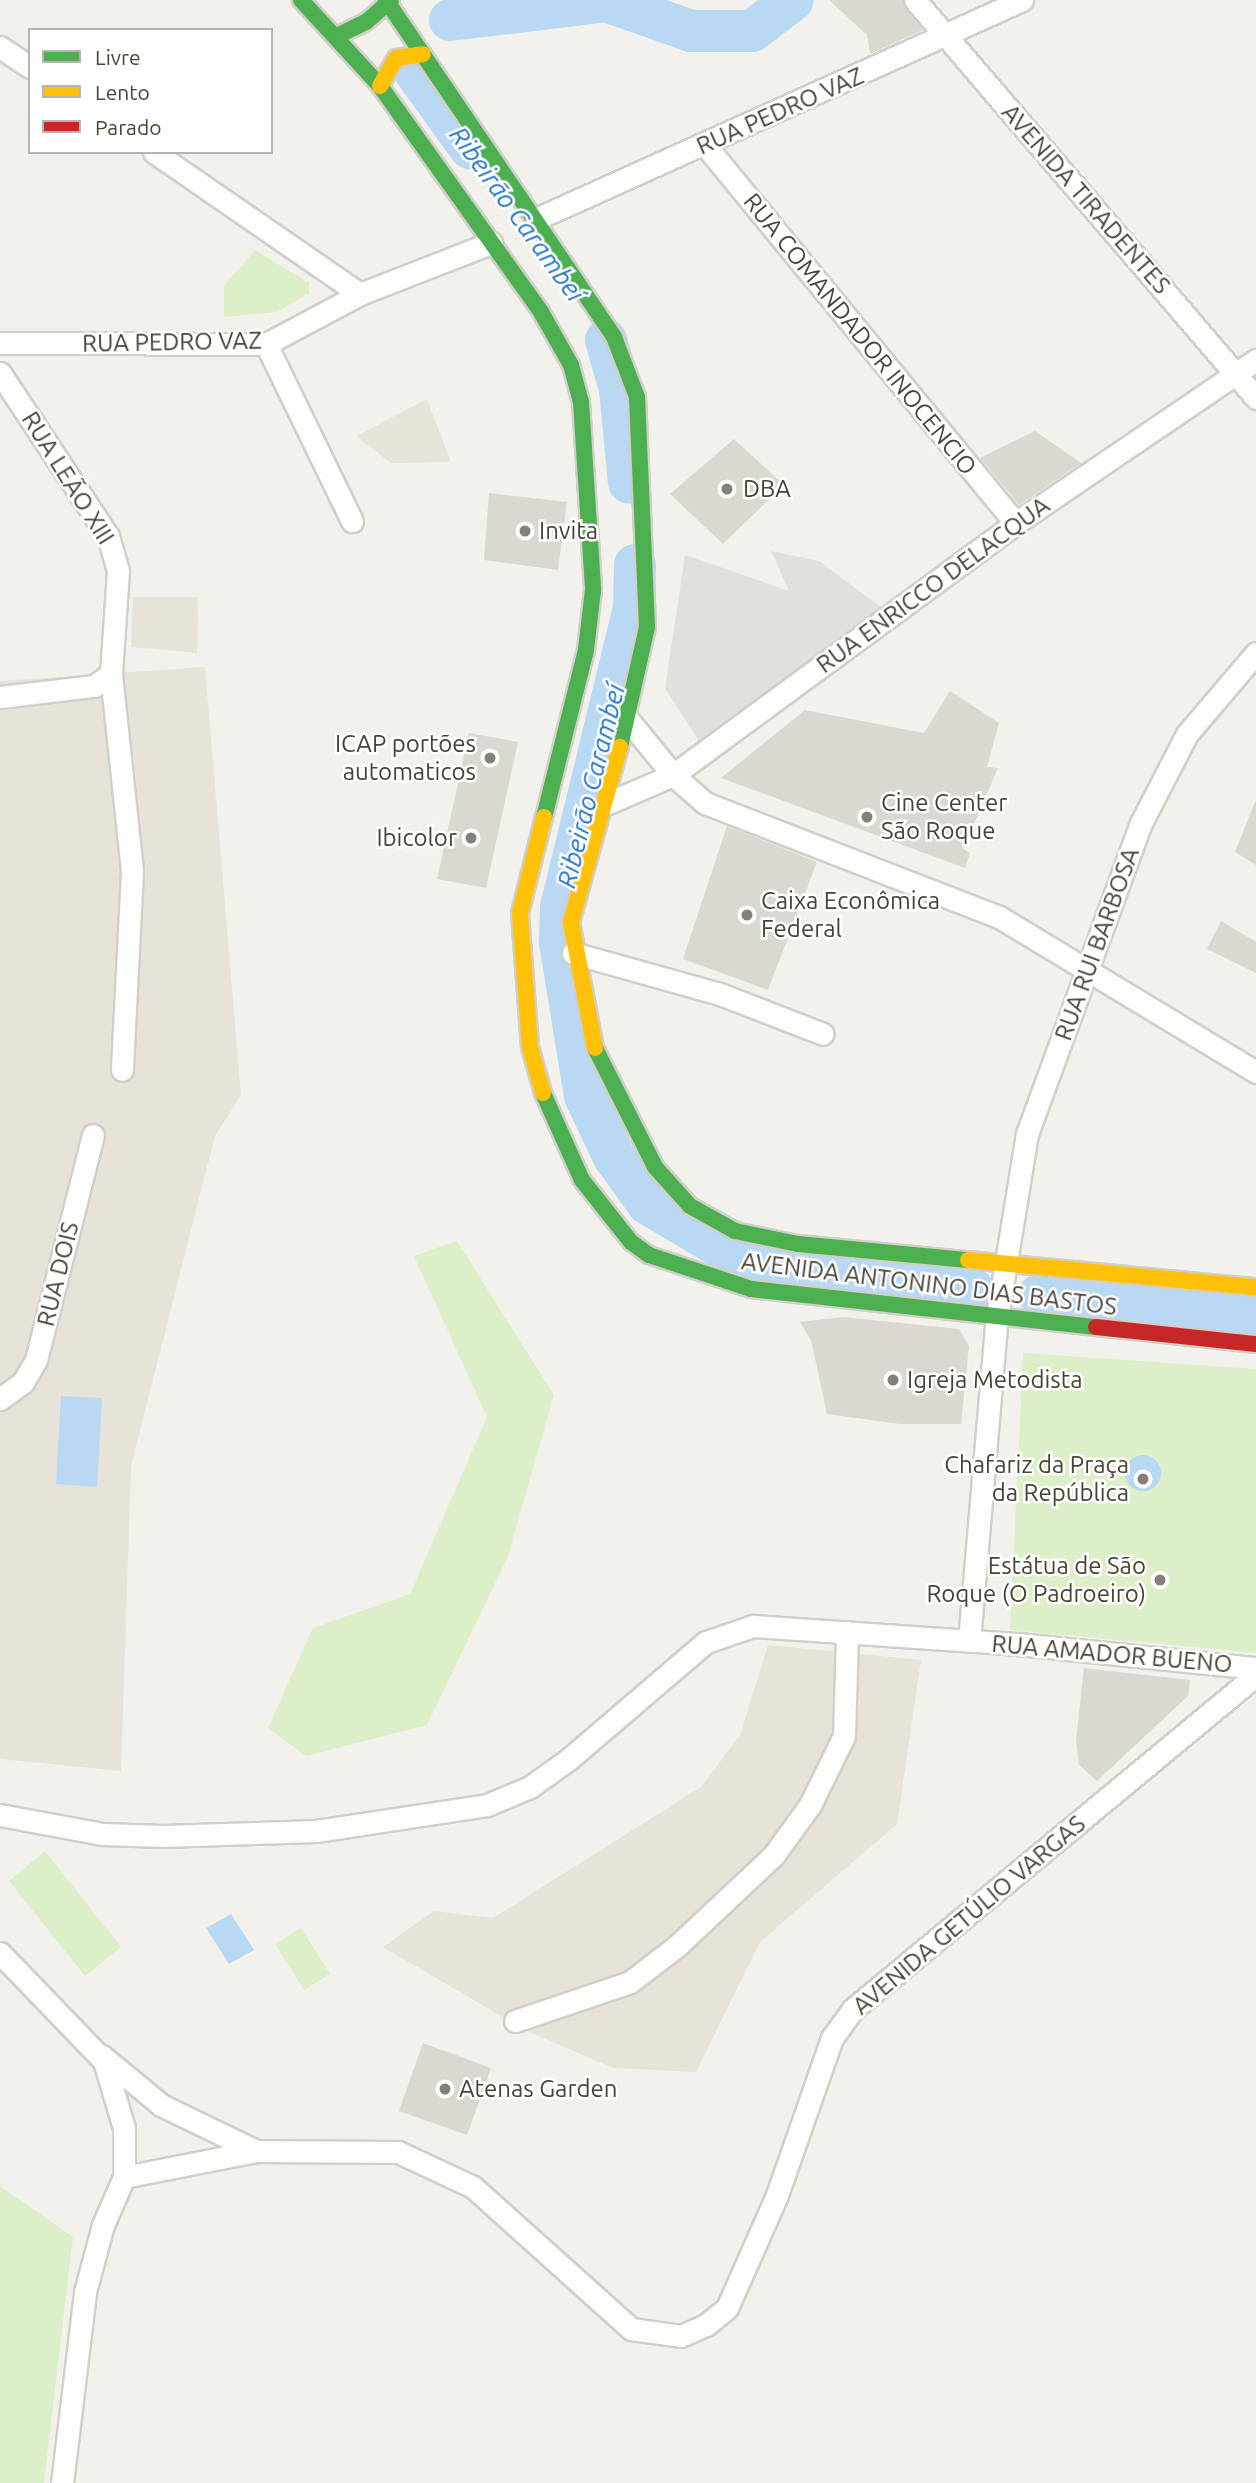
<!DOCTYPE html>
<meta charset="utf-8">
<style>
body{margin:0}
#map{position:relative;width:1256px;height:2483px;overflow:hidden;background:#f2f1ec;font-family:Ubuntu,sans-serif}
div>[style]{position:absolute}
.residential>*{inset:0;background:#e7e3d9}
.industrial>*{inset:0;background:#e2e0da}
.green>*{inset:0;background:#ddefc9}
.water>*{inset:0;background:#b8d8f4}
.round{border-radius:50%}
.river>*{height:42px;margin:-21px;padding:0 21px;transform-origin:21px;border-radius:21px;background:#b8d8f4}
.building>*{inset:0;background:#dbd8d2}
.roads{filter:drop-shadow(2px 0 #d0cfc9) drop-shadow(-2px 0 #d0cfc9) drop-shadow(0 2px #d0cfc9) drop-shadow(0 -2px #d0cfc9)}
.street>*{height:21px;margin:-10.5px;padding:0 10.5px;transform-origin:10.5px;border-radius:10.5px;background:#fdfdfc}
.fast>*{height:16px;margin:-8px;padding:0 8px;transform-origin:8px;border-radius:8px;background:#4caf50}
.slow>*{height:16px;margin:-8px;padding:0 8px;transform-origin:8px;border-radius:8px;background:#ffc107}
.jam>*{height:16px;margin:-8px;padding:0 8px;transform-origin:8px;border-radius:8px;background:#c62828}
.dots>*{width:19px;height:19px;translate:-50% -50%;box-sizing:border-box;border:4px solid #fff;border-radius:50%}
span{translate:-50% -50%;white-space:nowrap;text-align:center;line-height:1.15;-webkit-text-stroke:5px #fff;paint-order:stroke}
.street-label{font-size:24px;color:#4a4436}
.poi-label{font-size:24px;color:#4a4436}
.left{translate:0 -50%;text-align:left}
.right{translate:-100% -50%;text-align:right}
.water-label{font-size:26px;color:#2274c3;font-style:italic}
.legend{position:absolute;left:28px;top:28px;width:245px;height:126px;box-sizing:border-box;background:#fff;border:2px solid #b7b4af;margin:0;padding:9px 12px;list-style:none;font-size:21px;color:#4a4436}
.legend li{display:flex;align-items:center;gap:14px;height:35px}
.legend b{width:35px;border:2px solid #b7b4af}
</style>
<div id="map">
<div class="residential">
<i style="clip-path:polygon(427px 399px,451px 462px,391px 463px,356px 436px)"></i>
<i style="clip-path:polygon(133px 597px,198px 597px,197px 653px,131px 647px)"></i>
<i style="clip-path:polygon(205px 667px,241px 1095px,215px 1136px,131px 1466px,121px 1771px,0 1759px,0 681px)"></i>
<i style="clip-path:polygon(768px 1645px,921px 1660px,897px 1824px,760px 1942px,696px 2072px,613px 2068px,525px 2030px,383px 1947px,434px 1911px,493px 1918px,701px 1787px,740px 1735px)"></i>
</div>
<div class="industrial">
<i style="clip-path:polygon(771px 551px,819px 561px,886px 611px,704px 749px,665px 688px,685px 555px,789px 591px)"></i>
</div>
<div class="green">
<i style="clip-path:polygon(255px 250px,309px 283px,309px 293px,277px 312px,224px 317px,224px 286px)"></i>
<i style="clip-path:polygon(457px 1241px,554px 1395px,508px 1556px,427px 1725px,306px 1756px,268px 1728px,313px 1628px,410px 1594px,487px 1417px,414px 1256px)"></i>
<i style="clip-path:polygon(1023px 1353px,1256px 1369px,1256px 1653px,1010px 1630px)"></i>
<i style="clip-path:polygon(45px 1851px,121px 1947px,85px 1976px,9px 1881px)"></i>
<i style="clip-path:polygon(301px 1928px,330px 1974px,304px 1990px,275px 1944px)"></i>
<i style="clip-path:polygon(0 2186px,73px 2237px,44px 2483px,0 2483px)"></i>
</div>
<div class="water">
<i style="clip-path:polygon(61px 1396px,102px 1398px,97px 1487px,56px 1484px)"></i>
<i class="round" style="left:1125px;top:1455px;width:36px;height:36px"></i>
<i style="clip-path:polygon(231px 1914px,254px 1950px,229px 1964px,206px 1928px)"></i>
</div>
<div class="river">
<i style="left:450px;top:20px;width:157px;rotate:-6.9deg"></i>
<i style="left:606px;top:1px;width:90px;rotate:19.4deg"></i>
<i style="left:691px;top:31px;width:61px"></i>
<i style="left:752px;top:31px;width:51px;rotate:-37.1deg"></i>
<i style="left:415px;top:72px;width:94px;rotate:54.1deg"></i>
<i style="left:606px;top:340px;width:51px;rotate:74.1deg"></i>
<i style="left:620px;top:389px;width:94px;rotate:84.5deg"></i>
<i style="left:635px;top:565px;width:43px;rotate:91.3deg"></i>
<i style="left:634px;top:608px;width:308px;rotate:103.7deg"></i>
<i style="left:561px;top:907px;width:35px;rotate:92deg"></i>
<i style="left:560px;top:942px;width:156px;rotate:80.8deg"></i>
<i style="left:585px;top:1096px;width:68px;rotate:64.6deg"></i>
<i style="left:614px;top:1157px;width:58px;rotate:54.1deg"></i>
<i style="left:648px;top:1204px;width:108px;rotate:30.6deg"></i>
<i style="left:741px;top:1259px;width:234px;rotate:7.4deg"></i>
<i style="left:1039px;top:1295px;width:218px;rotate:5.3deg"></i>
</div>
<div class="building">
<i style="clip-path:polygon(829px 0,902px 0,923px 30px,870px 54px,867px 35px)"></i>
<i style="clip-path:polygon(1035px 431px,1081px 463px,1019px 505px,980px 458px)"></i>
<i style="clip-path:polygon(734px 439px,784px 485px,723px 544px,670px 494px)"></i>
<i style="clip-path:polygon(489px 493px,567px 502px,558px 570px,484px 560px)"></i>
<i style="clip-path:polygon(950px 691px,999px 723px,987px 767px,998px 768px,963px 849px,970px 853px,965px 868px,721px 778px,805px 710px,924px 733px)"></i>
<i style="clip-path:polygon(469px 733px,518px 742px,486px 888px,437px 879px)"></i>
<i style="clip-path:polygon(1255px 802px,1256px 802px,1256px 865px,1235px 852px)"></i>
<i style="clip-path:polygon(727px 826px,817px 862px,768px 990px,683px 959px)"></i>
<i style="clip-path:polygon(1221px 921px,1256px 942px,1256px 973px,1207px 949px)"></i>
<i style="clip-path:polygon(843px 1317px,959px 1329px,969px 1346px,961px 1424px,900px 1424px,827px 1414px,811px 1340px,800px 1322px)"></i>
<i style="clip-path:polygon(1084px 1668px,1190px 1680px,1188px 1696px,1097px 1781px,1079px 1765px,1076px 1741px)"></i>
<i style="clip-path:polygon(423px 2043px,491px 2068px,467px 2135px,399px 2111px)"></i>
</div>
<div class="roads">
<div class="street">
<i style="left:915px;top:0;width:524px;rotate:49.41deg"></i>
<i style="left:0;top:47px;width:36px;rotate:34deg"></i>
<i style="left:705px;top:145px;width:489px;rotate:50.6deg"></i>
<i style="left:154px;top:152px;width:250px;rotate:34.6deg"></i>
<i style="left:536px;top:219px;width:533px;rotate:-24.26deg"></i>
<i style="left:0;top:343px;width:266px;rotate:0.2deg"></i>
<i style="left:266px;top:344px;width:106px;rotate:-28deg"></i>
<i style="left:360px;top:294px;width:141px;rotate:-21.3deg"></i>
<i style="left:266px;top:344px;width:197px;rotate:64.1deg"></i>
<i style="left:0;top:373px;width:196px;rotate:56.5deg"></i>
<i style="left:108px;top:536px;width:36px;rotate:74deg"></i>
<i style="left:118px;top:571px;width:103px;rotate:93.9deg"></i>
<i style="left:111px;top:674px;width:198px;rotate:83.9deg"></i>
<i style="left:132px;top:871px;width:199px;rotate:92.9deg"></i>
<i style="left:0;top:697px;width:95px;rotate:-6.7deg"></i>
<i style="left:94px;top:686px;width:21px;rotate:-35deg"></i>
<i style="left:629px;top:721px;width:70px;rotate:50.8deg"></i>
<i style="left:673px;top:775px;width:43px;rotate:41.2deg"></i>
<i style="left:705px;top:803px;width:315px;rotate:21.2deg"></i>
<i style="left:999px;top:917px;width:300px;rotate:31.1deg"></i>
<i style="left:608px;top:803px;width:71px;rotate:-23.3deg"></i>
<i style="left:673px;top:775px;width:426px;rotate:-36.3deg"></i>
<i style="left:1016px;top:523px;width:290px;rotate:-34.2deg"></i>
<i style="left:573px;top:953px;width:153px;rotate:15.6deg"></i>
<i style="left:720px;top:994px;width:110px;rotate:21.2deg"></i>
<i style="left:0;top:1399px;width:29px;rotate:-36deg"></i>
<i style="left:23px;top:1382px;width:26px;rotate:-59deg"></i>
<i style="left:36px;top:1360px;width:232px;rotate:-75.8deg"></i>
<i style="left:969px;top:1641px;width:325px;rotate:-85.1deg"></i>
<i style="left:997px;top:1317px;width:185px;rotate:-80.7deg"></i>
<i style="left:1027px;top:1134px;width:331px;rotate:-69.9deg"></i>
<i style="left:1141px;top:823px;width:100px;rotate:-62.7deg"></i>
<i style="left:1187px;top:734px;width:106px;rotate:-49.6deg"></i>
<i style="left:0;top:1815px;width:105px;rotate:10.5deg"></i>
<i style="left:103px;top:1834px;width:60px;rotate:1.9deg"></i>
<i style="left:163px;top:1836px;width:153px;rotate:-1.9deg"></i>
<i style="left:316px;top:1831px;width:173px;rotate:-8.6deg"></i>
<i style="left:487px;top:1805px;width:47px;rotate:-22.7deg"></i>
<i style="left:530px;top:1787px;width:48px;rotate:-35.7deg"></i>
<i style="left:569px;top:1759px;width:180px;rotate:-40.5deg"></i>
<i style="left:706px;top:1642px;width:50px;rotate:-18.8deg"></i>
<i style="left:753px;top:1626px;width:267px;rotate:3.9deg"></i>
<i style="left:1019px;top:1644px;width:238px;rotate:5.8deg"></i>
<i style="left:0;top:1953px;width:150px;rotate:46.1deg"></i>
<i style="left:104px;top:2061px;width:70px;rotate:73.4deg"></i>
<i style="left:124px;top:2128px;width:49px;rotate:90deg"></i>
<i style="left:515px;top:2021px;width:121px;rotate:-18.7deg"></i>
<i style="left:630px;top:1982px;width:59px;rotate:-37.5deg"></i>
<i style="left:677px;top:1946px;width:132px;rotate:-43.2deg"></i>
<i style="left:773px;top:1856px;width:63px;rotate:-54deg"></i>
<i style="left:810px;top:1805px;width:77px;rotate:-63.8deg"></i>
<i style="left:844px;top:1736px;width:104px;rotate:-88.3deg"></i>
<i style="left:102px;top:2056px;width:77px;rotate:39.7deg"></i>
<i style="left:161px;top:2105px;width:106px;rotate:25.8deg"></i>
<i style="left:62px;top:2483px;width:192px;rotate:-83.1deg"></i>
<i style="left:85px;top:2292px;width:69px;rotate:-75deg"></i>
<i style="left:103px;top:2225px;width:52px;rotate:-66.4deg"></i>
<i style="left:124px;top:2177px;width:135px;rotate:-11.1deg"></i>
<i style="left:256px;top:2151px;width:142px;rotate:0.4deg"></i>
<i style="left:398px;top:2152px;width:83px;rotate:25deg"></i>
<i style="left:473px;top:2187px;width:212px;rotate:41.9deg"></i>
<i style="left:631px;top:2329px;width:50px;rotate:8deg"></i>
<i style="left:681px;top:2336px;width:27px;rotate:-24deg"></i>
<i style="left:706px;top:2325px;width:27px;rotate:-39deg"></i>
<i style="left:727px;top:2308px;width:124px;rotate:-66.1deg"></i>
<i style="left:777px;top:2195px;width:166px;rotate:-70.7deg"></i>
<i style="left:832px;top:2038px;width:36px;rotate:-54deg"></i>
<i style="left:853px;top:2009px;width:523px;rotate:-39.65deg"></i>
</div>
<div class="fast">
<i style="left:301px;top:0;width:117px;rotate:47.4deg"></i>
<i style="left:380px;top:86px;width:277px;rotate:54.5deg"></i>
<i style="left:541px;top:312px;width:61px;rotate:60.5deg"></i>
<i style="left:571px;top:365px;width:38px;rotate:75deg"></i>
<i style="left:581px;top:402px;width:188px;rotate:86.3deg"></i>
<i style="left:593px;top:590px;width:60px;rotate:96.7deg"></i>
<i style="left:586px;top:650px;width:172px;rotate:104.1deg"></i>
<i style="left:386px;top:0;width:407px;rotate:55.9deg"></i>
<i style="left:614px;top:337px;width:64px;rotate:69deg"></i>
<i style="left:637px;top:397px;width:230px;rotate:87.5deg"></i>
<i style="left:647px;top:627px;width:123px;rotate:102.7deg"></i>
<i style="left:337px;top:36px;width:32px;rotate:-26deg"></i>
<i style="left:366px;top:22px;width:33px;rotate:-41deg"></i>
<i style="left:595px;top:1048px;width:133px;rotate:63.2deg"></i>
<i style="left:655px;top:1167px;width:52px;rotate:48.1deg"></i>
<i style="left:690px;top:1206px;width:51px;rotate:29.1deg"></i>
<i style="left:735px;top:1231px;width:64px;rotate:11.7deg"></i>
<i style="left:798px;top:1244px;width:171px;rotate:5.4deg"></i>
<i style="left:543px;top:1093px;width:95px;rotate:65.9deg"></i>
<i style="left:582px;top:1180px;width:79px;rotate:51.7deg"></i>
<i style="left:631px;top:1242px;width:22px;rotate:36deg"></i>
<i style="left:649px;top:1255px;width:108px;rotate:18.4deg"></i>
<i style="left:751px;top:1289px;width:347px;rotate:6.3deg"></i>
</div>
<div class="slow">
<i style="left:380px;top:86px;width:32px;rotate:-60deg"></i>
<i style="left:396px;top:58px;width:27px;rotate:-8deg"></i>
<i style="left:595px;top:1048px;width:128px;rotate:-100.8deg"></i>
<i style="left:571px;top:922px;width:182px;rotate:-74.4deg"></i>
<i style="left:543px;top:1093px;width:48px;rotate:-105.8deg"></i>
<i style="left:530px;top:1047px;width:134px;rotate:-94.3deg"></i>
<i style="left:520px;top:913px;width:99px;rotate:-76deg"></i>
<i style="left:968px;top:1260px;width:289px;rotate:5.4deg"></i>
</div>
<div class="jam">
<i style="left:1096px;top:1327px;width:161px;rotate:6.1deg"></i>
</div>
</div>
<div class="dots">
<i style="left:727px;top:489px;background:#858176"></i>
<i style="left:525px;top:531px;background:#858176"></i>
<i style="left:490px;top:758px;background:#858176"></i>
<i style="left:867px;top:817px;background:#858176"></i>
<i style="left:471px;top:838px;background:#858176"></i>
<i style="left:747px;top:915px;background:#858176"></i>
<i style="left:893px;top:1380px;background:#858176"></i>
<i style="left:1143px;top:1479px;background:#858176"></i>
<i style="left:1160px;top:1580px;background:#858176"></i>
<i style="left:445px;top:2089px;background:#858176"></i>
</div>
<div class="street-label">
<span style="left:780px;top:111px;rotate:-24deg">RUA PEDRO VAZ</span>
<span style="left:1086px;top:199px;rotate:49deg">AVENIDA TIRADENTES</span>
<span style="left:860px;top:334px;rotate:51deg">RUA COMANDADOR INOCENCIO</span>
<span style="left:172px;top:342px;rotate:-1deg">RUA PEDRO VAZ</span>
<span style="left:68px;top:478px;rotate:58deg">RUA LEÃO XIII</span>
<span style="left:933px;top:585px;rotate:-36deg">RUA ENRICCO DELACQUA</span>
<span style="left:1097px;top:944px;rotate:-70deg">RUA RUI BARBOSA</span>
<span style="left:58px;top:1274px;rotate:-76deg">RUA DOIS</span>
<span style="left:929px;top:1284px;rotate:7deg">AVENIDA ANTONINO DIAS BASTOS</span>
<span style="left:1112px;top:1654px;rotate:5deg">RUA AMADOR BUENO</span>
<span style="left:969px;top:1915px;rotate:-40deg">AVENIDA GETÚLIO VARGAS</span>
</div>
<div class="poi-label">
<span class="left" style="left:743px;top:489px">DBA</span>
<span class="left" style="left:539px;top:531px">Invita</span>
<span class="right" style="left:476px;top:758px">ICAP portões<br>automaticos</span>
<span class="left" style="left:881px;top:817px">Cine Center<br>São Roque</span>
<span class="right" style="left:457px;top:838px">Ibicolor</span>
<span class="left" style="left:761px;top:915px">Caixa Econômica<br>Federal</span>
<span class="left" style="left:907px;top:1380px">Igreja Metodista</span>
<span class="right" style="left:1129px;top:1479px">Chafariz da Praça<br>da República</span>
<span class="right" style="left:1146px;top:1580px">Estátua de São<br>Roque (O Padroeiro)</span>
<span class="left" style="left:459px;top:2089px">Atenas Garden</span>
</div>
<div class="water-label">
<span style="left:517px;top:214px;rotate:54deg">Ribeirão Carambeí</span>
<span style="left:591px;top:786px;rotate:-76deg">Ribeirão Carambeí</span>
</div>
<ul class="legend">
<li><b style="height:9px;background:#4caf50"></b>Livre</li>
<li><b style="height:9px;background:#ffc107"></b>Lento</li>
<li><b style="height:9px;background:#c62828"></b>Parado</li>
</ul>
</div>
